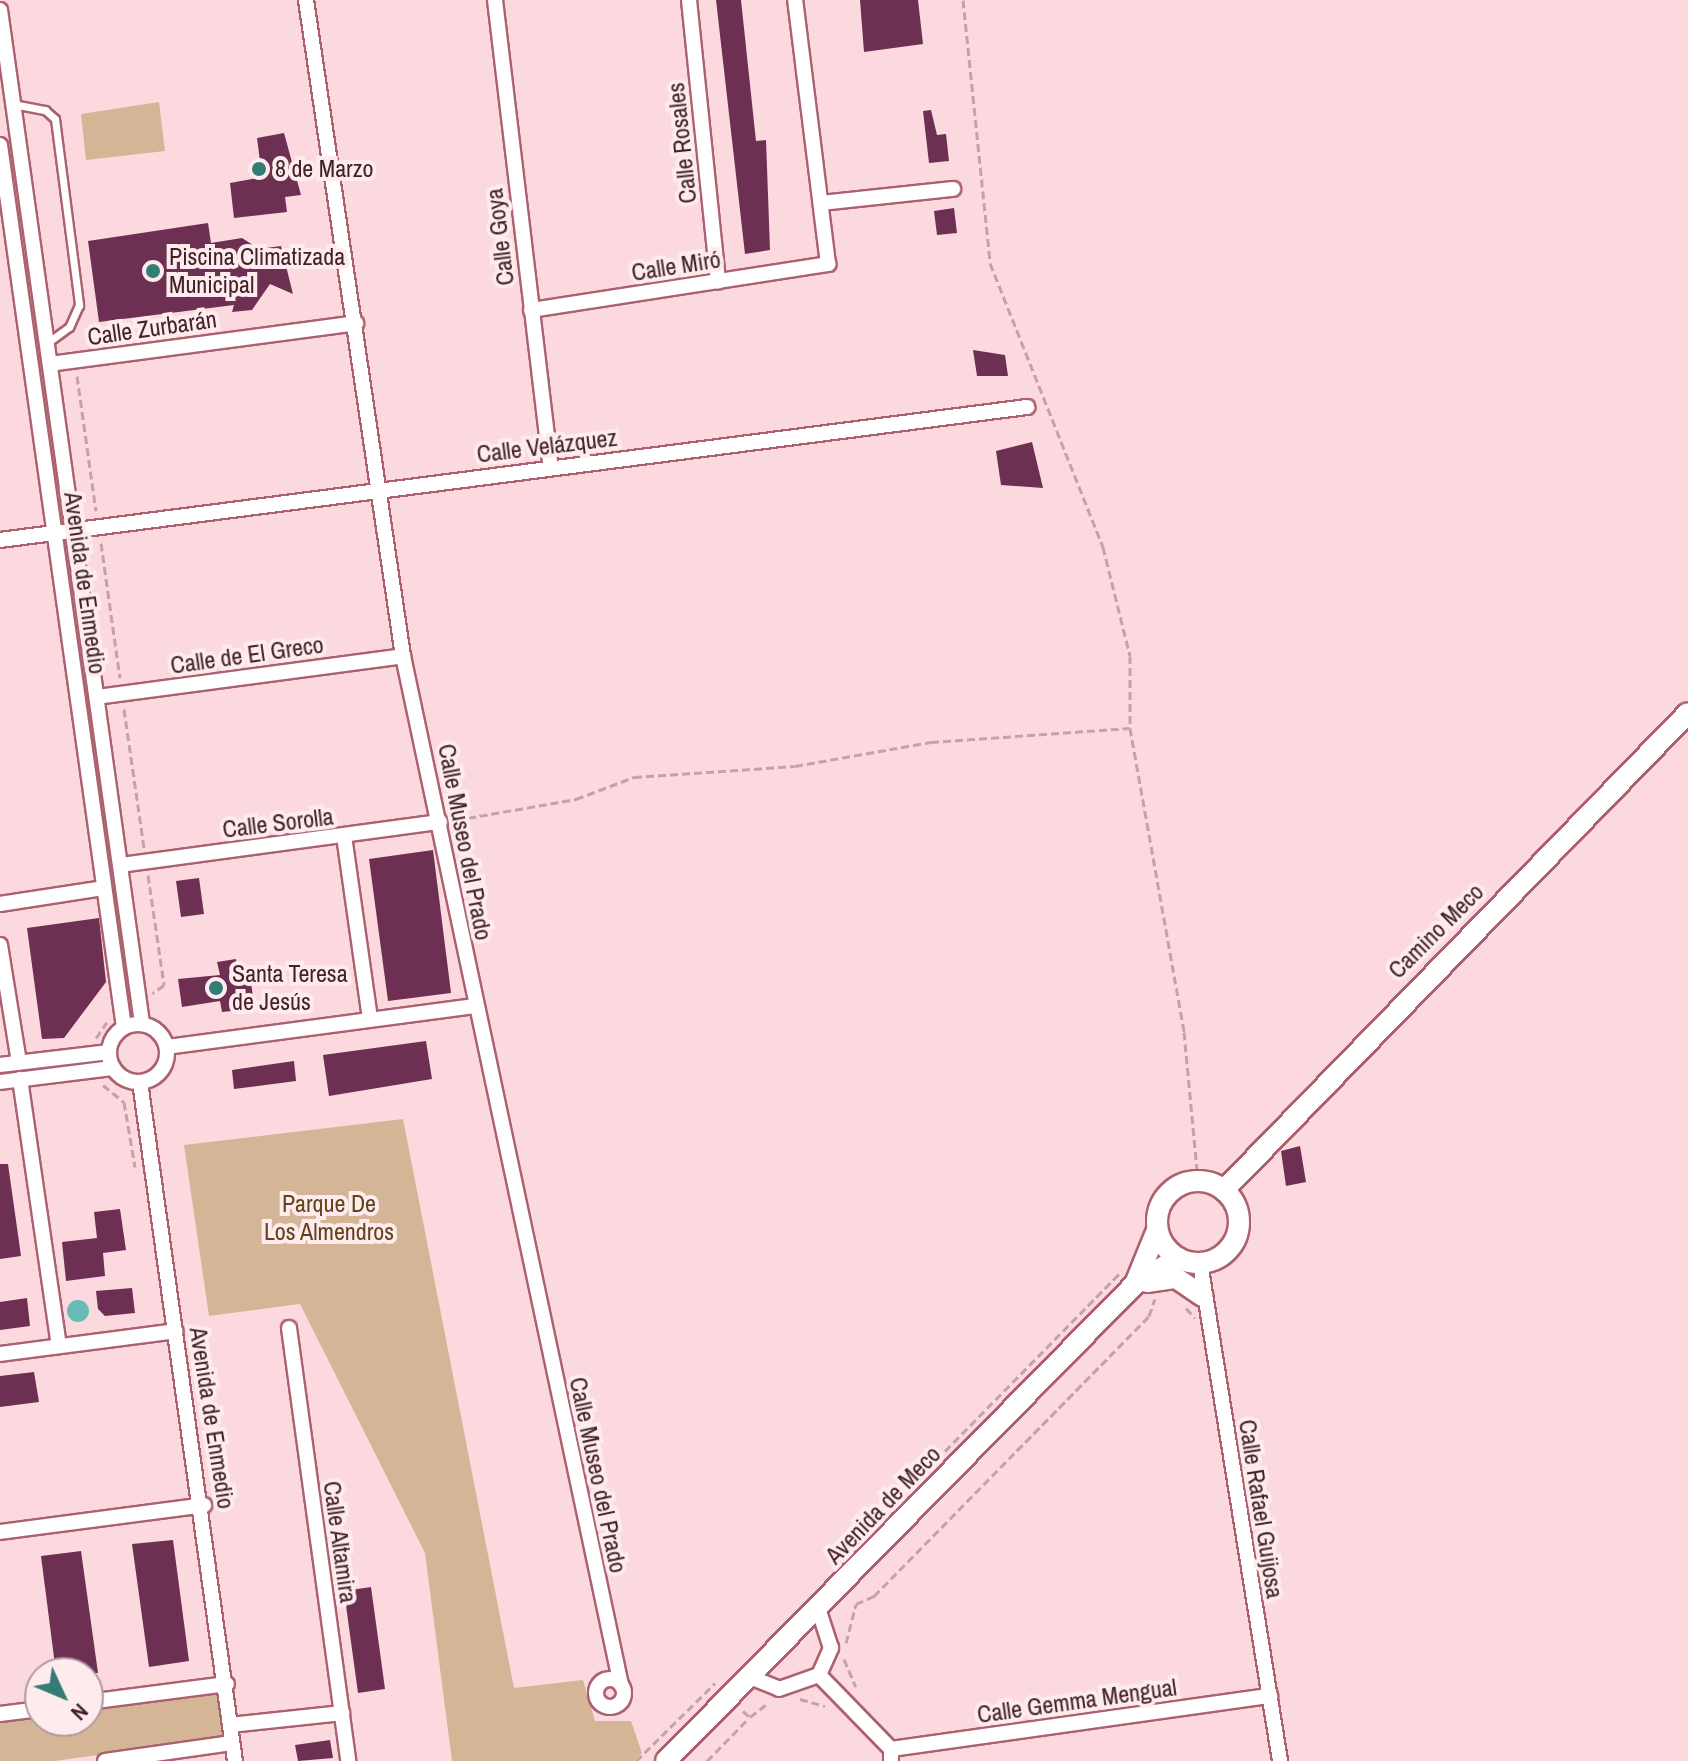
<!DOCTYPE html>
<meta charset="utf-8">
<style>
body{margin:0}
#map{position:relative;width:1688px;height:1761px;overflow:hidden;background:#fcd9de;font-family:"Archivo Narrow",sans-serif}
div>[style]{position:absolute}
.green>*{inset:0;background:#d4b697}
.water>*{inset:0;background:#67bdb6}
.round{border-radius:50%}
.building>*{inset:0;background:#6e3052}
.path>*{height:3px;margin-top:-1.5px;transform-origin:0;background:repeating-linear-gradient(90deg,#c4a2a7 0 8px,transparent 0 12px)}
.roads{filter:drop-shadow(2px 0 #ac616f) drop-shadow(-2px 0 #ac616f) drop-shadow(0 2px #ac616f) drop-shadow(0 -2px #ac616f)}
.lane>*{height:7px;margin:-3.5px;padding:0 3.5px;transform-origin:3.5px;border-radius:3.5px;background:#fff}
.street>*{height:14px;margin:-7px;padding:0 7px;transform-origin:7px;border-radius:7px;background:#fff}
.street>.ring{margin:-7px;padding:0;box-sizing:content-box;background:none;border:14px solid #fff;border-radius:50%}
.secondary>*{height:20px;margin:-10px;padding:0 10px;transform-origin:10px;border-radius:10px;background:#fff}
.secondary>.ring{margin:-10px;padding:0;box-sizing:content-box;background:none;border:20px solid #fff;border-radius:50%}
.dots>*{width:22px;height:22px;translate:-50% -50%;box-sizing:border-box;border:4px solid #fdebee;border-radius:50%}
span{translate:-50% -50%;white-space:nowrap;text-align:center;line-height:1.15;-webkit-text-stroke:8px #fdebee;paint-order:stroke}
.street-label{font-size:24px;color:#422228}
.poi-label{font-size:24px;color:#422228}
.left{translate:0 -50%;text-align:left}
.park-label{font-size:24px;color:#63431d}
.north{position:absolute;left:24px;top:1657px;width:80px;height:80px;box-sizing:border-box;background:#fdebee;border:2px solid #b29b9f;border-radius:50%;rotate:134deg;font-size:22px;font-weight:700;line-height:32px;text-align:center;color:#422228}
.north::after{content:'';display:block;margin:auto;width:28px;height:36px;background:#347c76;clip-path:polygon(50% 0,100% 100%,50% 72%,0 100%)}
</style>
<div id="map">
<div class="green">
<i style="clip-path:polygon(159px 102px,165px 151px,86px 160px,81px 114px)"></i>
<i style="clip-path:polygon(403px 1119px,514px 1688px,583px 1680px,595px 1721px,631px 1721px,642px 1753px,634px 1761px,452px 1761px,425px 1553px,300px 1304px,209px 1316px,184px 1145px)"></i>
<i style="clip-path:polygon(220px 1690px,225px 1737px,55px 1761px,0 1761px,0 1720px,40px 1714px,40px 1721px,88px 1721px,88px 1708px)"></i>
</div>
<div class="water">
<i class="round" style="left:67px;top:1300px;width:22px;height:22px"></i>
</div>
<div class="building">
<i style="clip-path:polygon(716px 0,741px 0,756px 141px,766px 140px,770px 250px,745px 254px)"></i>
<i style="clip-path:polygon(860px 0,918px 0,923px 44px,864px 52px)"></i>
<i style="clip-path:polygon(931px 110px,937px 135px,946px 134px,949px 161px,929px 163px,923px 111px)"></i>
<i style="clip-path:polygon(284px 133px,301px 195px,285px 197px,287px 212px,234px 218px,230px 183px,262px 177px,257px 138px)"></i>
<i style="clip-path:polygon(954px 208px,957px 233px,937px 235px,934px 211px)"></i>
<i style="clip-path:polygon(208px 223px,211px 243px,242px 238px,259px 249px,281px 246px,293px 294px,270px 284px,252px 310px,232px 312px,234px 305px,99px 322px,88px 241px)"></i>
<i style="clip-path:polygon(973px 350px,1005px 355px,1008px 376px,977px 376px)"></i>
<i style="clip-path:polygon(1032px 442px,1043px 488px,1001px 485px,996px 451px)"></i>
<i style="clip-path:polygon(433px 850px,451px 993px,388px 1001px,369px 859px)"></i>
<i style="clip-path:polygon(199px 878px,204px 914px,181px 917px,176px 881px)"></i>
<i style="clip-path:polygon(99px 918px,106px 982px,64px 1038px,42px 1039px,27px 928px)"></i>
<i style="clip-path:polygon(236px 959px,239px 979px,250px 977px,253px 996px,240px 998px,242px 1010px,222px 1012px,220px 1001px,182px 1007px,178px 979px,220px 975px,217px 962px)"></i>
<i style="clip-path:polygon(426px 1041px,432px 1079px,329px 1096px,323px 1055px)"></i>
<i style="clip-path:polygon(294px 1061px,296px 1081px,234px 1089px,232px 1070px)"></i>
<i style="clip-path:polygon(1300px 1146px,1306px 1182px,1286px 1186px,1281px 1151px)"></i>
<i style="clip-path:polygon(0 1164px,8px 1164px,21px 1256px,0 1259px)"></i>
<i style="clip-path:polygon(120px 1209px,126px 1250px,103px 1253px,105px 1276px,66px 1281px,62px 1242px,97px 1238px,94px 1212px)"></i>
<i style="clip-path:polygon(132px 1288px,135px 1313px,105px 1316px,98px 1309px,96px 1291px)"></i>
<i style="clip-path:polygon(27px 1298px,30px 1326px,0 1330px,0 1302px)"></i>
<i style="clip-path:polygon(34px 1372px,39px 1402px,0 1407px,0 1376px)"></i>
<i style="clip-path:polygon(173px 1540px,189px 1661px,149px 1667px,132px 1544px)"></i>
<i style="clip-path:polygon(81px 1551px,98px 1673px,56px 1673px,41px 1556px)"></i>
<i style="clip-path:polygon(371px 1587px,385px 1689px,358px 1693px,344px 1591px)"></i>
<i style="clip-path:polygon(330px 1740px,333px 1758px,298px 1761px,295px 1745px)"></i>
</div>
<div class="path">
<i style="left:963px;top:0;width:264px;rotate:84.1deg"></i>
<i style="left:990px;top:263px;width:306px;rotate:68.3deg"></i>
<i style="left:1103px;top:547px;width:112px;rotate:76.1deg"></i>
<i style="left:1130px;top:656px;width:72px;rotate:90deg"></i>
<i style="left:1130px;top:728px;width:309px;rotate:79.9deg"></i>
<i style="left:1184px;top:1032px;width:149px;rotate:84.6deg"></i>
<i style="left:77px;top:376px;width:136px;rotate:82deg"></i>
<i style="left:101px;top:543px;width:136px;rotate:82deg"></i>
<i style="left:124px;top:709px;width:140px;rotate:81.8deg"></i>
<i style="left:456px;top:820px;width:122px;rotate:-9.9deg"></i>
<i style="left:576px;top:799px;width:62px;rotate:-20.8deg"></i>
<i style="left:634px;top:777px;width:161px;rotate:-3.9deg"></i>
<i style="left:795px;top:766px;width:138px;rotate:-10deg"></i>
<i style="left:931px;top:742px;width:199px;rotate:-4deg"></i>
<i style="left:148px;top:875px;width:111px;rotate:81.7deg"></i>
<i style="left:164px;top:985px;width:14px;rotate:144deg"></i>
<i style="left:96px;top:1038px;width:19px;rotate:-55deg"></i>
<i style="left:103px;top:1085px;width:27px;rotate:39deg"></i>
<i style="left:124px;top:1102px;width:66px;rotate:80.4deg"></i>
<i style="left:1186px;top:1308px;width:13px;rotate:48deg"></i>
<i style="left:945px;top:1451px;width:252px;rotate:-45.5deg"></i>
<i style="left:846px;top:1643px;width:40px;rotate:-75.6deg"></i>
<i style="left:856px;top:1604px;width:20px;rotate:-24deg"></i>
<i style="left:874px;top:1596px;width:392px;rotate:-45.5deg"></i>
<i style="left:1149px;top:1316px;width:18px;rotate:-71deg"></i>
<i style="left:844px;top:1659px;width:30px;rotate:67deg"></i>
<i style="left:800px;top:1699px;width:26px;rotate:16deg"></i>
<i style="left:743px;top:1711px;width:9px;rotate:41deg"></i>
<i style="left:750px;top:1717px;width:23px;rotate:-38deg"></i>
<i style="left:636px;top:1761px;width:111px;rotate:-44.6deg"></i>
<i style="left:707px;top:1761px;width:60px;rotate:-45.7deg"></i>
</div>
<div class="roads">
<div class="lane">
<i style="left:13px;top:104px;width:33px;rotate:11deg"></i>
<i style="left:45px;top:110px;width:13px;rotate:42deg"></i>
<i style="left:55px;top:119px;width:188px;rotate:82.6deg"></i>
<i style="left:79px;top:305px;width:24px;rotate:114deg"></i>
<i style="left:69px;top:327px;width:27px;rotate:144deg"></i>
</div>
<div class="street">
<i style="left:306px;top:0;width:663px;rotate:81.59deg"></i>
<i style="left:403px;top:656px;width:1052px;rotate:78.04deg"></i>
<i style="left:495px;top:0;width:471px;rotate:83.2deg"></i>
<i style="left:689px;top:0;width:283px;rotate:84.1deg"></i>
<i style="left:0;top:10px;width:1023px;rotate:82.02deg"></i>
<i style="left:0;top:145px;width:891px;rotate:82deg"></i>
<i style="left:821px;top:203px;width:133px;rotate:-6.1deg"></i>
<i style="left:531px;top:310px;width:301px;rotate:-8.8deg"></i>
<i style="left:828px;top:264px;width:266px;rotate:-97.1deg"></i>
<i style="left:50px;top:364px;width:309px;rotate:-7.6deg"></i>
<i style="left:0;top:540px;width:1036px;rotate:-7.38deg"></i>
<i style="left:97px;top:697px;width:309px;rotate:-7.6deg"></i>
<i style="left:344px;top:836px;width:184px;rotate:81.9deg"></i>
<i style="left:121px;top:865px;width:322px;rotate:-7.7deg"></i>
<i style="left:0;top:904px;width:104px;rotate:-8.8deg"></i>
<i style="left:0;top:945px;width:119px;rotate:80.8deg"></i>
<i class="ring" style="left:109px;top:1024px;width:44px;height:44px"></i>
<i style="left:167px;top:1047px;width:311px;rotate:-7.6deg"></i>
<i style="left:0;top:1065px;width:110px;rotate:-6.8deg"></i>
<i style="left:20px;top:1079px;width:270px;rotate:81.7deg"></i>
<i style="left:0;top:1082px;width:114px;rotate:-7.1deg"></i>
<i style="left:140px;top:1082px;width:686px;rotate:82.04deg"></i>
<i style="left:1200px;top:1263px;width:504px;rotate:80.87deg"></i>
<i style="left:289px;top:1328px;width:437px;rotate:82.2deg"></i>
<i style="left:0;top:1354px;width:177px;rotate:-7.4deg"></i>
<i style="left:0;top:1532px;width:206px;rotate:-7.5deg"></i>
<i style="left:819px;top:1675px;width:103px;rotate:45.8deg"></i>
<i style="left:891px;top:1749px;width:12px;rotate:90deg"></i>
<i style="left:750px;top:1677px;width:31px;rotate:22deg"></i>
<i style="left:779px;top:1689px;width:42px;rotate:-19.3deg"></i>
<i style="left:819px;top:1675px;width:30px;rotate:-66deg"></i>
<i style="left:831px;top:1648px;width:42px;rotate:-108deg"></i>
<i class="ring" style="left:596px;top:1679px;width:14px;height:14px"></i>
<i style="left:88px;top:1702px;width:140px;rotate:-7.4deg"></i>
<i style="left:0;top:1714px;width:40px;rotate:-7.1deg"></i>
<i style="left:230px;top:1725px;width:113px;rotate:-6.1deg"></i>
<i style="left:891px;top:1749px;width:383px;rotate:-8deg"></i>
<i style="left:105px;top:1761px;width:128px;rotate:-8.1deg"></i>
</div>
<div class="secondary">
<i class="ring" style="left:1157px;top:1181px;width:62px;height:62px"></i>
<i style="left:1224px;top:1190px;width:665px;rotate:-45.79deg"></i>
<i style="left:1147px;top:1282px;width:29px;rotate:-8deg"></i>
<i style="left:1176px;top:1278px;width:32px;rotate:34deg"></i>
<i style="left:1135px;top:1284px;width:58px;rotate:-67.8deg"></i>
<i style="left:666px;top:1761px;width:669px;rotate:-45.48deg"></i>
<i style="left:1135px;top:1284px;width:50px;rotate:-31.2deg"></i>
</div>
</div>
<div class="dots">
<i style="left:259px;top:169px;background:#347c76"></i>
<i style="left:153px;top:271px;background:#347c76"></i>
<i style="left:216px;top:988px;background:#347c76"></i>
</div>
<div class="street-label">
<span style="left:682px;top:143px;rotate:-96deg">Calle Rosales</span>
<span style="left:500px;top:237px;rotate:-97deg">Calle Goya</span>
<span style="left:676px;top:266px;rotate:-9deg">Calle Miró</span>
<span style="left:152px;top:328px;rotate:-8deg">Calle Zurbarán</span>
<span style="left:547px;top:446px;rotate:-7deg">Calle Velázquez</span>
<span style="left:85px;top:583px;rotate:82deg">Avenida de Enmedio</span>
<span style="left:247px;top:655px;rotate:-8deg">Calle de El Greco</span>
<span style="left:278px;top:823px;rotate:-7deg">Calle Sorolla</span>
<span style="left:465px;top:842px;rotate:79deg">Calle Museo del Prado</span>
<span style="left:1436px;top:931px;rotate:-45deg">Camino Meco</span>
<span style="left:212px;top:1418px;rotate:81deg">Avenida de Enmedio</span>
<span style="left:598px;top:1475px;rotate:78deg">Calle Museo del Prado</span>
<span style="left:883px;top:1505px;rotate:-46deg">Avenida de Meco</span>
<span style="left:1261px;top:1509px;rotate:81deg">Calle Rafael Guijosa</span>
<span style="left:340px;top:1542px;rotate:82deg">Calle Altamira</span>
<span style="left:1077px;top:1701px;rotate:-8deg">Calle Gemma Mengual</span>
</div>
<div class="poi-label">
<span class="left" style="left:275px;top:169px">8 de Marzo</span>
<span class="left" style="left:169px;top:271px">Piscina Climatizada<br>Municipal</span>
<span class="left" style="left:232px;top:988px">Santa Teresa<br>de Jesús</span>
</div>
<div class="park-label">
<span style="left:329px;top:1218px">Parque De<br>Los Almendros</span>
</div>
<div class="north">N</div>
</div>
